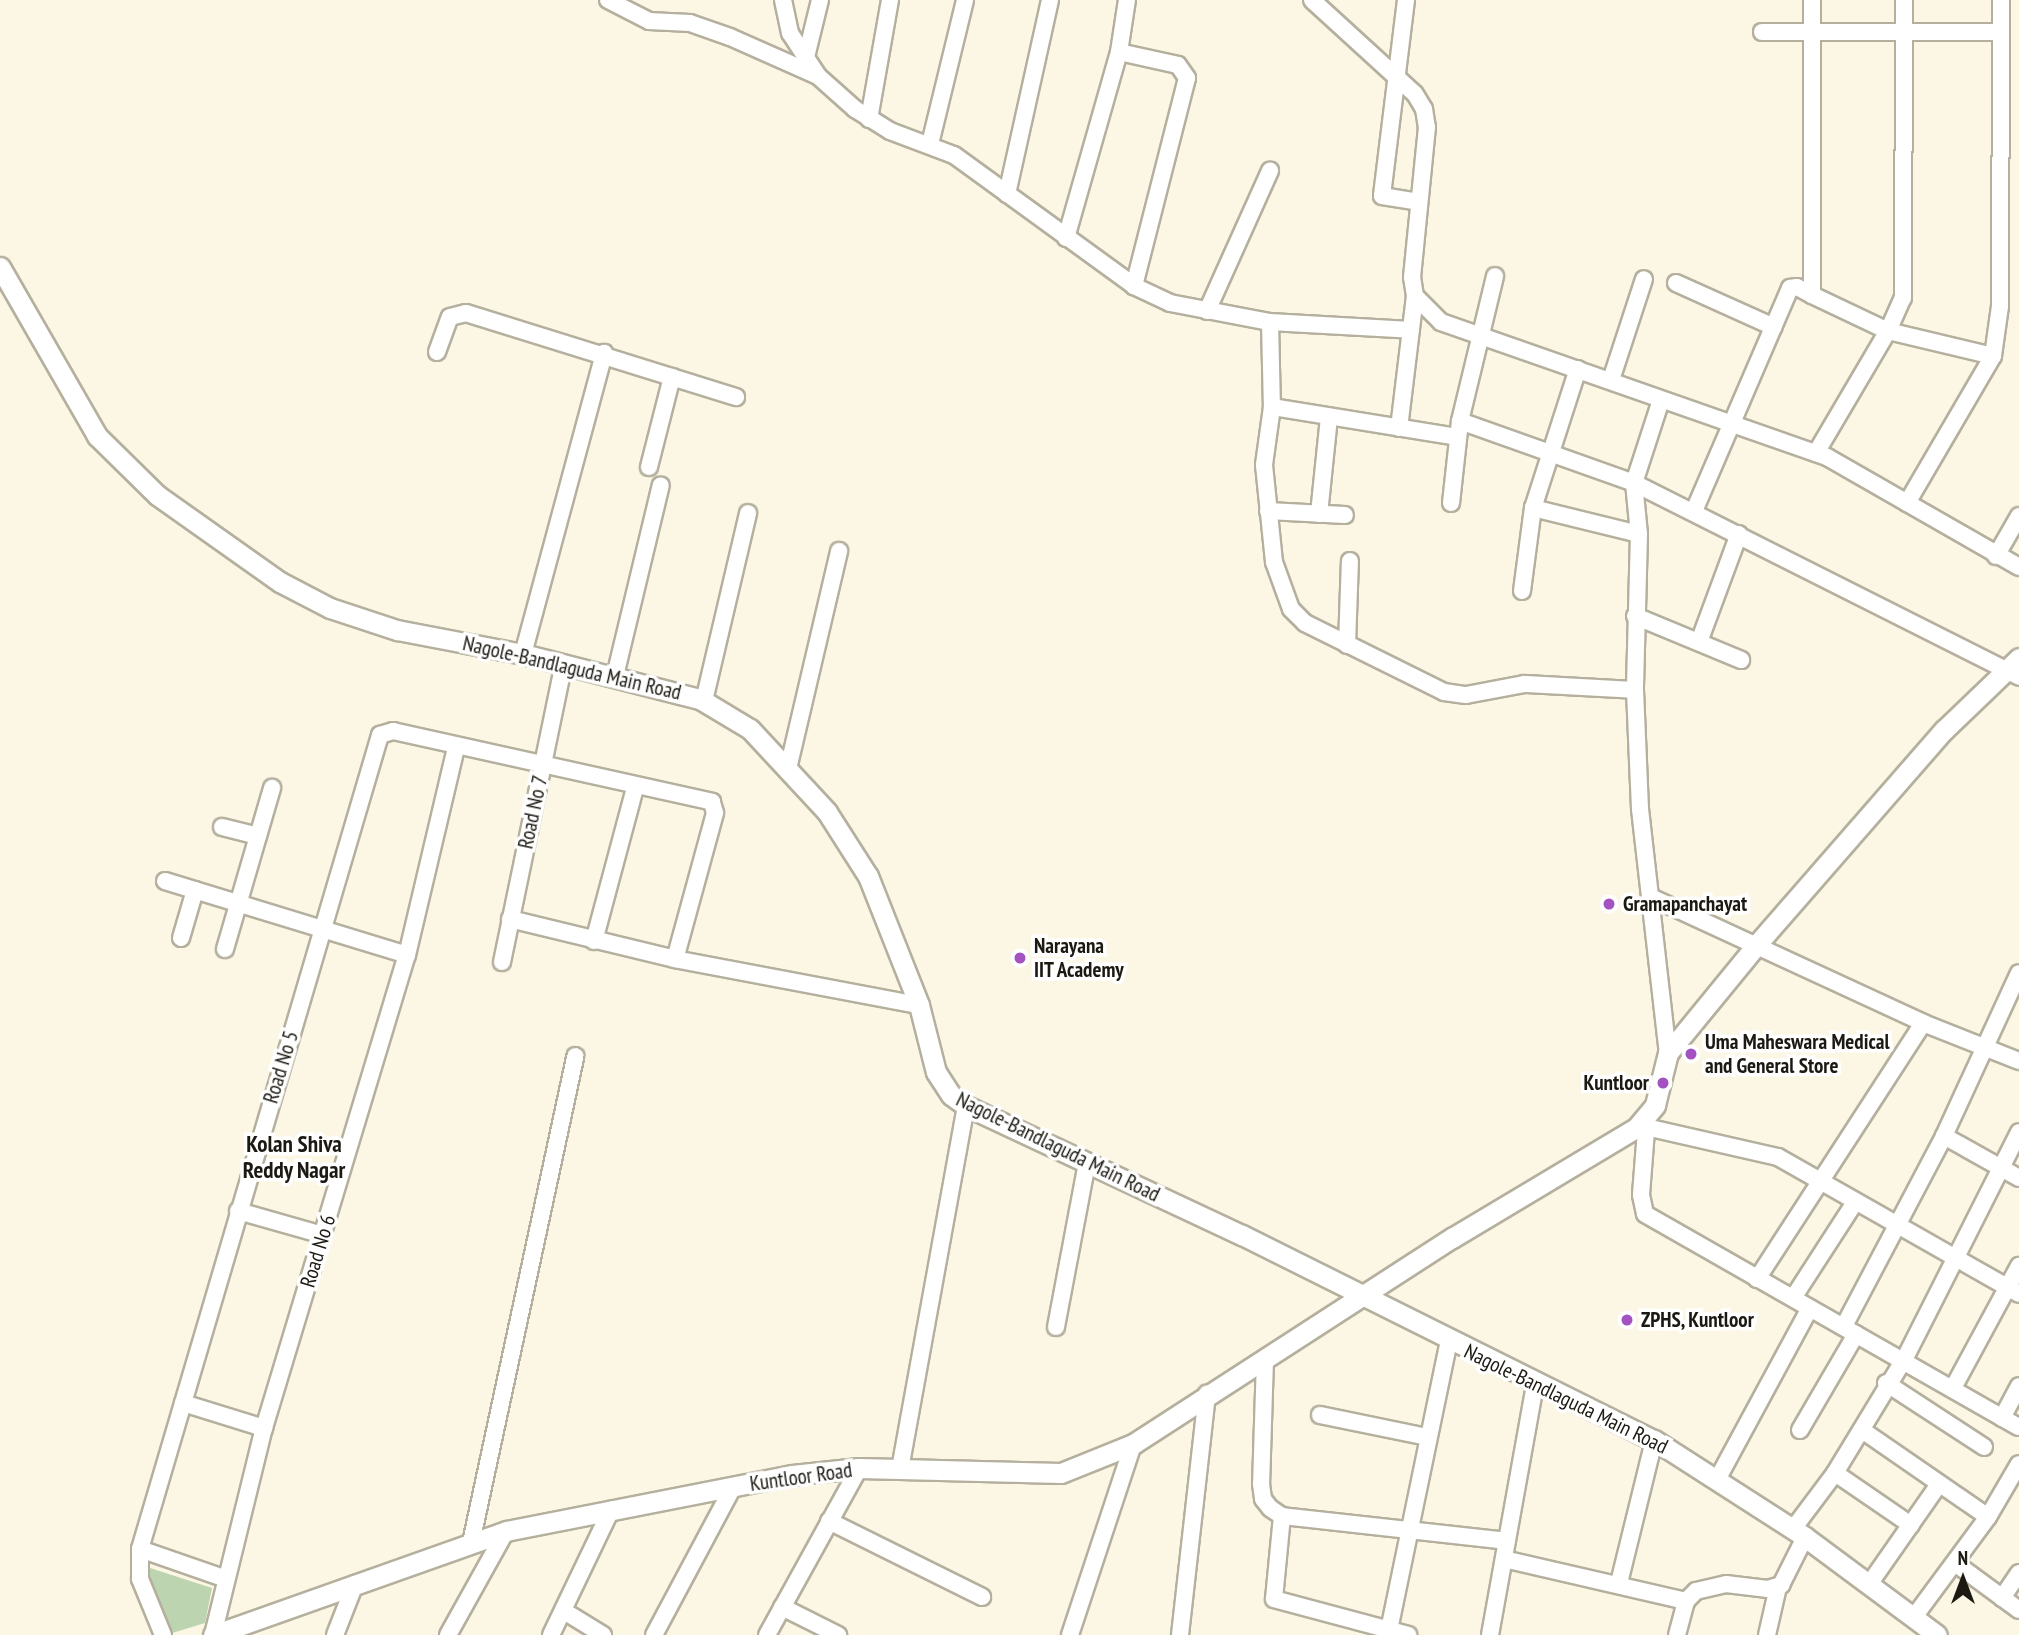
<!DOCTYPE html>
<style>
body{margin:0}
#map{position:relative;width:2019px;height:1635px;overflow:hidden;background:#fcf6e4;font-family:"PT Sans Narrow",sans-serif}
div>[style]{position:absolute}
.green>*{inset:0;background:#bcd5b0}
.roads{filter:drop-shadow(2px 0 #b5b09e) drop-shadow(-2px 0 #b5b09e) drop-shadow(0 2px #b5b09e) drop-shadow(0 -2px #b5b09e)}
.minor>*{height:16px;margin:-8px;padding:0 8px;transform-origin:8px;border-radius:8px;background:#fff}
.tertiary>*{height:19px;margin:-9.5px;padding:0 9.5px;transform-origin:9.5px;border-radius:9.5px;background:#fff}
.dots>*{width:19px;height:19px;translate:-50% -50%;box-sizing:border-box;border:4px solid #fff;border-radius:50%}
span{translate:-50% -50%;white-space:nowrap;text-align:center;line-height:1.15;-webkit-text-stroke:7px #fff;paint-order:stroke}
.street-label{font-size:21px;color:#1b1912}
.poi-label{font-size:21px;color:#1b1912;font-weight:700}
.left{translate:0 -50%;text-align:left}
.right{translate:-100% -50%;text-align:right}
.neighbourhood-label{font-size:23px;color:#1b1912;font-weight:700}
.north{position:absolute;left:1928px;top:1544px;width:70px;height:70px;-webkit-text-stroke:5px #fff;paint-order:stroke;rotate:0deg;font-size:19px;font-weight:700;line-height:28px;text-align:center;color:#1b1912}
.north::after{content:'';display:block;margin:auto;width:24px;height:32px;background:#1b1912;clip-path:polygon(50% 0,100% 100%,50% 72%,0 100%)}
</style>
<div id="map">
<div class="green">
<i style="clip-path:polygon(147px 1567px,212px 1588px,205px 1623px,169px 1634px)"></i>
</div>
<div class="roads">
<div class="minor">
<i style="left:608px;top:0;width:46px;rotate:27.1deg"></i>
<i style="left:649px;top:21px;width:41px;rotate:2.8deg"></i>
<i style="left:690px;top:23px;width:42px;rotate:19.3deg"></i>
<i style="left:730px;top:37px;width:96px;rotate:23.9deg"></i>
<i style="left:783px;top:0;width:34px;rotate:78deg"></i>
<i style="left:790px;top:33px;width:51px;rotate:56.9deg"></i>
<i style="left:818px;top:76px;width:50px;rotate:41.7deg"></i>
<i style="left:855px;top:109px;width:41px;rotate:32.2deg"></i>
<i style="left:890px;top:131px;width:68px;rotate:20.6deg"></i>
<i style="left:954px;top:155px;width:223px;rotate:36deg"></i>
<i style="left:1134px;top:286px;width:40px;rotate:25deg"></i>
<i style="left:1170px;top:303px;width:102px;rotate:10.8deg"></i>
<i style="left:1270px;top:322px;width:141px;rotate:3.2deg"></i>
<i style="left:1312px;top:0;width:139px;rotate:42.4deg"></i>
<i style="left:1415px;top:94px;width:17px;rotate:59deg"></i>
<i style="left:1424px;top:109px;width:18px;rotate:81deg"></i>
<i style="left:1427px;top:127px;width:151px;rotate:95.7deg"></i>
<i style="left:1412px;top:277px;width:19px;rotate:81deg"></i>
<i style="left:1415px;top:296px;width:133px;rotate:96.9deg"></i>
<i style="left:1406px;top:0;width:197px;rotate:97deg"></i>
<i style="left:1382px;top:196px;width:37px;rotate:9deg"></i>
<i style="left:1762px;top:32px;width:239px"></i>
<i style="left:1119px;top:52px;width:60px;rotate:12.4deg"></i>
<i style="left:1178px;top:65px;width:16px;rotate:55deg"></i>
<i style="left:1187px;top:78px;width:215px;rotate:104.3deg"></i>
<i style="left:806px;top:57px;width:59px;rotate:-76.2deg"></i>
<i style="left:869px;top:119px;width:121px;rotate:-80deg"></i>
<i style="left:930px;top:144px;width:148px;rotate:-76.3deg"></i>
<i style="left:1007px;top:194px;width:199px;rotate:-77.5deg"></i>
<i style="left:1066px;top:238px;width:193px;rotate:-74.1deg"></i>
<i style="left:1119px;top:52px;width:53px;rotate:-81.3deg"></i>
<i style="left:1676px;top:283px;width:107px;rotate:24.2deg"></i>
<i style="left:1812px;top:295px;width:84px;rotate:25.3deg"></i>
<i style="left:1888px;top:331px;width:36px;rotate:-66deg"></i>
<i style="left:1903px;top:298px;width:298px;rotate:-89.8deg"></i>
<i style="left:1415px;top:296px;width:37px;rotate:45deg"></i>
<i style="left:1441px;top:322px;width:409px;rotate:19.3deg"></i>
<i style="left:1827px;top:457px;width:221px;rotate:29.8deg"></i>
<i style="left:1207px;top:311px;width:154px;rotate:-65.8deg"></i>
<i style="left:1270px;top:322px;width:85px;rotate:88.7deg"></i>
<i style="left:1272px;top:407px;width:59px;rotate:97.9deg"></i>
<i style="left:1264px;top:465px;width:98px;rotate:84.1deg"></i>
<i style="left:1274px;top:562px;width:50px;rotate:70.1deg"></i>
<i style="left:1291px;top:609px;width:20px;rotate:45deg"></i>
<i style="left:1305px;top:623px;width:155px;rotate:26.4deg"></i>
<i style="left:1444px;top:692px;width:22px;rotate:8deg"></i>
<i style="left:1466px;top:695px;width:60px;rotate:-10.6deg"></i>
<i style="left:1525px;top:684px;width:110px;rotate:3.1deg"></i>
<i style="left:437px;top:352px;width:37px;rotate:-70deg"></i>
<i style="left:450px;top:317px;width:16px;rotate:-14deg"></i>
<i style="left:466px;top:313px;width:283px;rotate:17.3deg"></i>
<i style="left:1611px;top:380px;width:106px;rotate:-71.9deg"></i>
<i style="left:1661px;top:400px;width:87px;rotate:108deg"></i>
<i style="left:1634px;top:483px;width:51px;rotate:84.4deg"></i>
<i style="left:1639px;top:534px;width:156px;rotate:91.5deg"></i>
<i style="left:1635px;top:690px;width:119px;rotate:87.6deg"></i>
<i style="left:1640px;top:809px;width:246px;rotate:83.5deg"></i>
<i style="left:1272px;top:407px;width:187px;rotate:9.2deg"></i>
<i style="left:1460px;top:421px;width:185px;rotate:19.6deg"></i>
<i style="left:1634px;top:483px;width:431px;rotate:26.7deg"></i>
<i style="left:1816px;top:453px;width:142px;rotate:-59.5deg"></i>
<i style="left:1888px;top:331px;width:108px;rotate:13.4deg"></i>
<i style="left:649px;top:467px;width:93px;rotate:-75.7deg"></i>
<i style="left:1451px;top:503px;width:82px;rotate:-83.7deg"></i>
<i style="left:1460px;top:421px;width:149px;rotate:-76.4deg"></i>
<i style="left:1907px;top:503px;width:170px;rotate:-59.7deg"></i>
<i style="left:1993px;top:356px;width:50px;rotate:-82deg"></i>
<i style="left:2000px;top:306px;width:306px;rotate:-89.8deg"></i>
<i style="left:1533px;top:508px;width:109px;rotate:13.8deg"></i>
<i style="left:1268px;top:511px;width:77px;rotate:3deg"></i>
<i style="left:1694px;top:511px;width:243px;rotate:-66.7deg"></i>
<i style="left:1790px;top:288px;width:7px;rotate:-8deg"></i>
<i style="left:1797px;top:287px;width:17px;rotate:28deg"></i>
<i style="left:1812px;top:295px;width:295px;rotate:-90deg"></i>
<i style="left:1319px;top:514px;width:98px;rotate:-84.1deg"></i>
<i style="left:1996px;top:556px;width:46px;rotate:-60.1deg"></i>
<i style="left:1522px;top:591px;width:84px;rotate:-82.5deg"></i>
<i style="left:1533px;top:508px;width:146px;rotate:-72.1deg"></i>
<i style="left:1635px;top:616px;width:115px;rotate:22.5deg"></i>
<i style="left:1699px;top:642px;width:115px;rotate:-69.7deg"></i>
<i style="left:1347px;top:645px;width:84px;rotate:-88deg"></i>
<i style="left:523px;top:654px;width:312px;rotate:-74.9deg"></i>
<i style="left:615px;top:676px;width:196px;rotate:-76.5deg"></i>
<i style="left:704px;top:701px;width:193px;rotate:-76.8deg"></i>
<i style="left:788px;top:769px;width:224px;rotate:-76.8deg"></i>
<i style="left:222px;top:827px;width:37px;rotate:14deg"></i>
<i style="left:165px;top:881px;width:253px;rotate:17deg"></i>
<i style="left:1653px;top:898px;width:298px;rotate:24.8deg"></i>
<i style="left:1923px;top:1023px;width:103px;rotate:21.6deg"></i>
<i style="left:510px;top:919px;width:170px;rotate:13.6deg"></i>
<i style="left:675px;top:959px;width:248px;rotate:10.7deg"></i>
<i style="left:181px;top:938px;width:50px;rotate:-73.7deg"></i>
<i style="left:594px;top:941px;width:158px;rotate:-75deg"></i>
<i style="left:225px;top:949px;width:168px;rotate:-73.7deg"></i>
<i style="left:502px;top:962px;width:305px;rotate:-78.3deg"></i>
<i style="left:1647px;top:1118px;width:77px;rotate:94.5deg"></i>
<i style="left:1641px;top:1195px;width:19px;rotate:78deg"></i>
<i style="left:1645px;top:1214px;width:430px;rotate:29.7deg"></i>
<i style="left:1646px;top:1127px;width:135px;rotate:12.8deg"></i>
<i style="left:1778px;top:1157px;width:277px;rotate:29.6deg"></i>
<i style="left:1944px;top:1136px;width:86px;rotate:29.2deg"></i>
<i style="left:238px;top:1211px;width:88px;rotate:15.8deg"></i>
<i style="left:1757px;top:1279px;width:305px;rotate:-57deg"></i>
<i style="left:1793px;top:1298px;width:114px;rotate:-57.1deg"></i>
<i style="left:1844px;top:1326px;width:215px;rotate:-62.2deg"></i>
<i style="left:1944px;top:1136px;width:179px;rotate:-65.3deg"></i>
<i style="left:1056px;top:1327px;width:167px;rotate:-79.3deg"></i>
<i style="left:1265px;top:1359px;width:125px;rotate:91.8deg"></i>
<i style="left:1261px;top:1484px;width:15px;rotate:82deg"></i>
<i style="left:1263px;top:1499px;width:11px;rotate:52deg"></i>
<i style="left:1270px;top:1508px;width:14px;rotate:34deg"></i>
<i style="left:1282px;top:1516px;width:226px;rotate:6.3deg"></i>
<i style="left:1886px;top:1383px;width:117px;rotate:33.1deg"></i>
<i style="left:1953px;top:1388px;width:139px;rotate:-61.6deg"></i>
<i style="left:183px;top:1403px;width:85px;rotate:17.2deg"></i>
<i style="left:1320px;top:1415px;width:109px;rotate:11.6deg"></i>
<i style="left:2002px;top:1418px;width:36px;rotate:-62deg"></i>
<i style="left:1800px;top:1430px;width:111px;rotate:-59.7deg"></i>
<i style="left:1862px;top:1430px;width:153px;rotate:34.6deg"></i>
<i style="left:900px;top:1469px;width:369px;rotate:-79.7deg"></i>
<i style="left:1835px;top:1473px;width:92px;rotate:34.4deg"></i>
<i style="left:1718px;top:1478px;width:193px;rotate:-61.6deg"></i>
<i style="left:1282px;top:1516px;width:83px;rotate:95.5deg"></i>
<i style="left:1274px;top:1599px;width:139px;rotate:15deg"></i>
<i style="left:829px;top:1521px;width:171px;rotate:26.4deg"></i>
<i style="left:1793px;top:1529px;width:70px;rotate:-53.1deg"></i>
<i style="left:1835px;top:1473px;width:135px;rotate:-58.7deg"></i>
<i style="left:1905px;top:1358px;width:253px;rotate:-63.2deg"></i>
<i style="left:471px;top:1543px;width:498px;rotate:-77.9deg"></i>
<i style="left:140px;top:1549px;width:91px;rotate:19.2deg"></i>
<i style="left:1504px;top:1559px;width:187px;rotate:13deg"></i>
<i style="left:1955px;top:1563px;width:79px;rotate:36.3deg"></i>
<i style="left:1619px;top:1583px;width:147px;rotate:-76.2deg"></i>
<i style="left:1870px;top:1583px;width:121px;rotate:-55.1deg"></i>
<i style="left:2002px;top:1598px;width:30px;rotate:-56deg"></i>
<i style="left:782px;top:1607px;width:63px;rotate:26.6deg"></i>
<i style="left:564px;top:1611px;width:46px;rotate:31.6deg"></i>
<i style="left:1914px;top:1617px;width:124px;rotate:-53.5deg"></i>
<i style="left:1988px;top:1517px;width:61px;rotate:-59.7deg"></i>
<i style="left:163px;top:1635px;width:61px;rotate:-112.3deg"></i>
<i style="left:140px;top:1579px;width:30px;rotate:-90deg"></i>
<i style="left:140px;top:1549px;width:849px;rotate:-73.57deg"></i>
<i style="left:380px;top:735px;width:14px;rotate:-17deg"></i>
<i style="left:393px;top:731px;width:327px;rotate:12.5deg"></i>
<i style="left:712px;top:802px;width:11px;rotate:75deg"></i>
<i style="left:715px;top:813px;width:151px;rotate:105.3deg"></i>
<i style="left:213px;top:1635px;width:213px;rotate:-76.2deg"></i>
<i style="left:264px;top:1428px;width:494px;rotate:-73.2deg"></i>
<i style="left:407px;top:955px;width:214px;rotate:-76.7deg"></i>
<i style="left:335px;top:1635px;width:55px;rotate:-68.6deg"></i>
<i style="left:448px;top:1635px;width:119px;rotate:-60.9deg"></i>
<i style="left:551px;top:1635px;width:139px;rotate:-64.4deg"></i>
<i style="left:654px;top:1635px;width:168px;rotate:-61.9deg"></i>
<i style="left:767px;top:1635px;width:191px;rotate:-61.1deg"></i>
<i style="left:1070px;top:1635px;width:201px;rotate:-71.7deg"></i>
<i style="left:1180px;top:1635px;width:243px;rotate:-83.6deg"></i>
<i style="left:1388px;top:1635px;width:300px;rotate:-78.3deg"></i>
<i style="left:1490px;top:1635px;width:255px;rotate:-79.8deg"></i>
<i style="left:1677px;top:1635px;width:35px;rotate:-75deg"></i>
<i style="left:1686px;top:1601px;width:14px;rotate:-45deg"></i>
<i style="left:1696px;top:1591px;width:31px;rotate:-13deg"></i>
<i style="left:1726px;top:1584px;width:42px;rotate:6.8deg"></i>
<i style="left:1768px;top:1589px;width:14px;rotate:-17deg"></i>
<i style="left:1781px;top:1585px;width:54px;rotate:-63.4deg"></i>
<i style="left:1767px;top:1635px;width:49px;rotate:-77.1deg"></i>
</div>
<div class="tertiary">
<i style="left:0;top:267px;width:195px;rotate:60.1deg"></i>
<i style="left:97px;top:436px;width:84px;rotate:44.5deg"></i>
<i style="left:157px;top:495px;width:151px;rotate:35.3deg"></i>
<i style="left:280px;top:582px;width:56px;rotate:27.5deg"></i>
<i style="left:330px;top:608px;width:71px;rotate:18.2deg"></i>
<i style="left:397px;top:630px;width:128px;rotate:10.8deg"></i>
<i style="left:523px;top:654px;width:183px;rotate:14.3deg"></i>
<i style="left:700px;top:699px;width:58px;rotate:31deg"></i>
<i style="left:750px;top:729px;width:113px;rotate:47.1deg"></i>
<i style="left:827px;top:812px;width:76px;rotate:57.4deg"></i>
<i style="left:868px;top:876px;width:139px;rotate:68.4deg"></i>
<i style="left:919px;top:1005px;width:69px;rotate:75.8deg"></i>
<i style="left:936px;top:1072px;width:27px;rotate:57deg"></i>
<i style="left:951px;top:1095px;width:19px;rotate:36deg"></i>
<i style="left:966px;top:1106px;width:305px;rotate:25.1deg"></i>
<i style="left:1242px;top:1235px;width:460px;rotate:26.5deg"></i>
<i style="left:1654px;top:1440px;width:179px;rotate:32.7deg"></i>
<i style="left:1805px;top:1537px;width:164px;rotate:36.6deg"></i>
<i style="left:213px;top:1635px;width:311px;rotate:-19.5deg"></i>
<i style="left:506px;top:1531px;width:291px;rotate:-11.1deg"></i>
<i style="left:792px;top:1475px;width:67px;rotate:-6deg"></i>
<i style="left:859px;top:1468px;width:202px;rotate:1.4deg"></i>
<i style="left:1061px;top:1473px;width:78px;rotate:-21.9deg"></i>
<i style="left:1133px;top:1444px;width:380px;rotate:-32.9deg"></i>
<i style="left:1452px;top:1238px;width:214px;rotate:-30.9deg"></i>
<i style="left:1636px;top:1128px;width:30px;rotate:-50deg"></i>
<i style="left:1655px;top:1105px;width:54px;rotate:-76deg"></i>
<i style="left:1668px;top:1053px;width:142px;rotate:-50.7deg"></i>
<i style="left:1758px;top:943px;width:283px;rotate:-48.9deg"></i>
<i style="left:1944px;top:730px;width:104px;rotate:-43.8deg"></i>
</div>
</div>
<div class="dots">
<i style="left:1609px;top:904px;background:#a451c1"></i>
<i style="left:1020px;top:958px;background:#a451c1"></i>
<i style="left:1691px;top:1054px;background:#a451c1"></i>
<i style="left:1663px;top:1083px;background:#a451c1"></i>
<i style="left:1627px;top:1320px;background:#a451c1"></i>
</div>
<div class="street-label">
<span style="left:572px;top:668px;rotate:13deg">Nagole-Bandlaguda Main Road</span>
<span style="left:533px;top:812px;rotate:-78deg">Road No 7</span>
<span style="left:281px;top:1067px;rotate:-73deg">Road No 5</span>
<span style="left:1058px;top:1147px;rotate:26deg">Nagole-Bandlaguda Main Road</span>
<span style="left:318px;top:1251px;rotate:-73deg">Road No 6</span>
<span style="left:1566px;top:1399px;rotate:26deg">Nagole-Bandlaguda Main Road</span>
<span style="left:801px;top:1477px;rotate:-8deg">Kuntloor Road</span>
</div>
<div class="poi-label">
<span class="left" style="left:1623px;top:904px">Gramapanchayat</span>
<span class="left" style="left:1034px;top:958px">Narayana<br>IIT Academy</span>
<span class="left" style="left:1705px;top:1054px">Uma Maheswara Medical<br>and General Store</span>
<span class="right" style="left:1649px;top:1083px">Kuntloor</span>
<span class="left" style="left:1641px;top:1320px">ZPHS, Kuntloor</span>
</div>
<div class="neighbourhood-label">
<span style="left:294px;top:1157px">Kolan Shiva<br>Reddy Nagar</span>
</div>
<div class="north">N</div>
</div>
